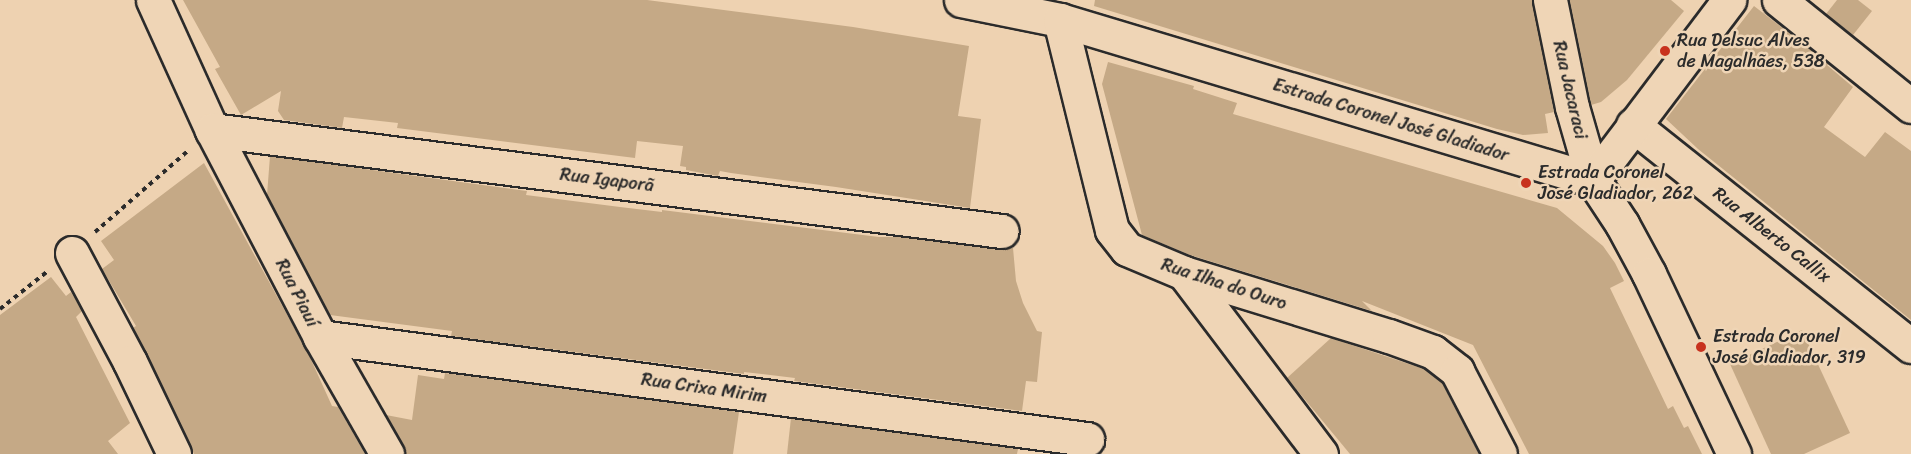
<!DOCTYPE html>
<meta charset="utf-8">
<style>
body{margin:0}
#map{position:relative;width:1911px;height:454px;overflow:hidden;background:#eed2b1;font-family:Sriracha,sans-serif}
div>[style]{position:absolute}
.building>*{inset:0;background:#c5a986}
.path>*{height:4px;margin-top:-2px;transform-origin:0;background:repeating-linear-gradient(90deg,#2b2b2b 0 4.5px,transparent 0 9px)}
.roads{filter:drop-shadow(2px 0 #2b2b2b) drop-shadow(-2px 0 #2b2b2b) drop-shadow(0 2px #2b2b2b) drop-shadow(0 -2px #2b2b2b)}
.minor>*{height:33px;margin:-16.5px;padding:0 16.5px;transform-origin:16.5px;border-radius:16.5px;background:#efd5b6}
.dots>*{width:16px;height:16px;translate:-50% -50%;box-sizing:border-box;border:3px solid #efd5b6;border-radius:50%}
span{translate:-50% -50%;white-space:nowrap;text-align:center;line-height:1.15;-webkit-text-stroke:5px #efd5b6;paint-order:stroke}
.poi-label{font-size:18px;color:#2b2b2b}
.left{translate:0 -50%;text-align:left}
.street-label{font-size:18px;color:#2b2b2b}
</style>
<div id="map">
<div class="building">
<i style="clip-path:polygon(183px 0,647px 0,853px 27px,969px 46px,958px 116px,981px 119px,970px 208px,836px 187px,731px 173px,720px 171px,718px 176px,686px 170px,686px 167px,680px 166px,683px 146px,637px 141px,635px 158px,397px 128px,398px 123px,344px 117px,342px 128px,284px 120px,278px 111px,281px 91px,241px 115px,215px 69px,220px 67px)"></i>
<i style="clip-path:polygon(1095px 0,1532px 0,1554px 112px,1545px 114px,1548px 133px,1523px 135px,1497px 129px,1094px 6px)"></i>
<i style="clip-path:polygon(1569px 0,1671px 0,1684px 11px,1627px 80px,1601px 102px,1591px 105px)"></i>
<i style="clip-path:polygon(1837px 0,1858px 0,1872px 11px,1853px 35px,1826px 14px)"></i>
<i style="clip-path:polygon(1754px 6px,1829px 64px,1827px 65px,1853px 87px,1824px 127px,1865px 157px,1885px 132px,1911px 151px,1911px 320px,1698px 149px,1666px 119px)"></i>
<i style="clip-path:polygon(1108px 62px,1194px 86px,1193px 89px,1237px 103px,1233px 114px,1557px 208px,1603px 246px,1615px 263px,1624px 281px,1610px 288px,1668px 409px,1673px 406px,1684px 428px,1688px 426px,1702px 454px,1529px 454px,1473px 345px,1362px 301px,1372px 311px,1190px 255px,1142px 235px,1102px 84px)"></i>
<i style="clip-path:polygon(270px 156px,527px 191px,526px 195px,620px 207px,662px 212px,662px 210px,879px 237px,900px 237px,1000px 250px,1013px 248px,1016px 281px,1023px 303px,1037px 331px,1042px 332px,1037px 382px,1026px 381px,1022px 411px,794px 381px,795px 378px,744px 372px,744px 374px,451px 336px,452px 331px,330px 315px,267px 195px)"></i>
<i style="clip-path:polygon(204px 163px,308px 353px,332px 406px,338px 407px,365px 454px,194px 454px,133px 328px,136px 326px,102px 269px,114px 260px,101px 241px)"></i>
<i style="clip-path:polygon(51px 277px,66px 296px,71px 292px,82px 311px,76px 317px,130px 423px,108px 441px,118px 454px,0 454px,0 315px)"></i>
<i style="clip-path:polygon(1802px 330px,1850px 433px,1804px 454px,1771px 454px,1730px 364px)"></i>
<i style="clip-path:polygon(1331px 338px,1424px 369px,1442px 383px,1479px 454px,1350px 454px,1287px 378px)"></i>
<i style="clip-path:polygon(445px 373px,739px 412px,733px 454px,406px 454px,386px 415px,412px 420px,418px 375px,444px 379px)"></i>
<i style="clip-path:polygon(791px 418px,1018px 449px,1017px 454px,787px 454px)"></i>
</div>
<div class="path">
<i style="left:95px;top:232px;width:125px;rotate:-41.1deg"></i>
<i style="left:0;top:309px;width:61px;rotate:-38.4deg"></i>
</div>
<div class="roads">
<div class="minor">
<i style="left:153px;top:0;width:143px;rotate:65.6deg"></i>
<i style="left:212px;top:130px;width:233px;rotate:62.4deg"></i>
<i style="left:320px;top:337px;width:135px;rotate:60.2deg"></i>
<i style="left:961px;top:0;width:101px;rotate:11.4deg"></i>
<i style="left:1060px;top:20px;width:556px;rotate:16.71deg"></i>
<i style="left:1550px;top:0;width:109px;rotate:78.4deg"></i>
<i style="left:1572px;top:107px;width:76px;rotate:74deg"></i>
<i style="left:1593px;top:180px;width:53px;rotate:56.6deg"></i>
<i style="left:1622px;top:224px;width:57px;rotate:61.6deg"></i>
<i style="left:1649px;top:274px;width:199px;rotate:64.7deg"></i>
<i style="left:1779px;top:0;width:169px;rotate:38.8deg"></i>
<i style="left:1060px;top:20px;width:216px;rotate:76.1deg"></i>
<i style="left:1112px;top:230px;width:24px;rotate:52deg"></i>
<i style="left:1127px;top:249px;width:62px;rotate:22.8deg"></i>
<i style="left:1184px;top:273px;width:214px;rotate:17.1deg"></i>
<i style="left:1389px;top:336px;width:47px;rotate:20deg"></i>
<i style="left:1433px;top:352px;width:31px;rotate:38deg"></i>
<i style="left:1457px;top:371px;width:93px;rotate:62.6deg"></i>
<i style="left:1633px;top:125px;width:355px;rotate:38.5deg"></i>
<i style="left:212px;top:130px;width:796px;rotate:7.29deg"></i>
<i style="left:1593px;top:180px;width:226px;rotate:-52.9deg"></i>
<i style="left:72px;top:253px;width:123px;rotate:62deg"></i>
<i style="left:130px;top:362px;width:102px;rotate:64.4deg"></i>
<i style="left:1184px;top:273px;width:227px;rotate:52.9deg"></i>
<i style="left:320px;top:337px;width:774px;rotate:7.58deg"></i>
</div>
</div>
<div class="dots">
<i style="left:1665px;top:51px;background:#c8321e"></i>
<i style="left:1526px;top:183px;background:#c8321e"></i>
<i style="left:1701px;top:347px;background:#c8321e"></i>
</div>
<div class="poi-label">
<span class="left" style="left:1677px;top:51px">Rua Delsuc Alves<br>de Magalhães, 538</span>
<span class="left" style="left:1538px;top:183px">Estrada Coronel<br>José Gladiador, 262</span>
<span class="left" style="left:1713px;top:347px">Estrada Coronel<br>José Gladiador, 319</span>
</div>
<div class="street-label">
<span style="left:1570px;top:90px;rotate:77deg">Rua Jacaraci</span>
<span style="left:1391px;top:120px;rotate:17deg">Estrada Coronel José Gladiador</span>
<span style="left:607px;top:180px;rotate:7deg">Rua Igaporã</span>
<span style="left:1772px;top:235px;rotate:38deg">Rua Alberto Callix</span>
<span style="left:1224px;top:284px;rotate:18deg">Rua Ilha do Ouro</span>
<span style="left:297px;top:293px;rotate:63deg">Rua Piauí</span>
<span style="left:704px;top:388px;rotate:8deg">Rua Crixa Mirim</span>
</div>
</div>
